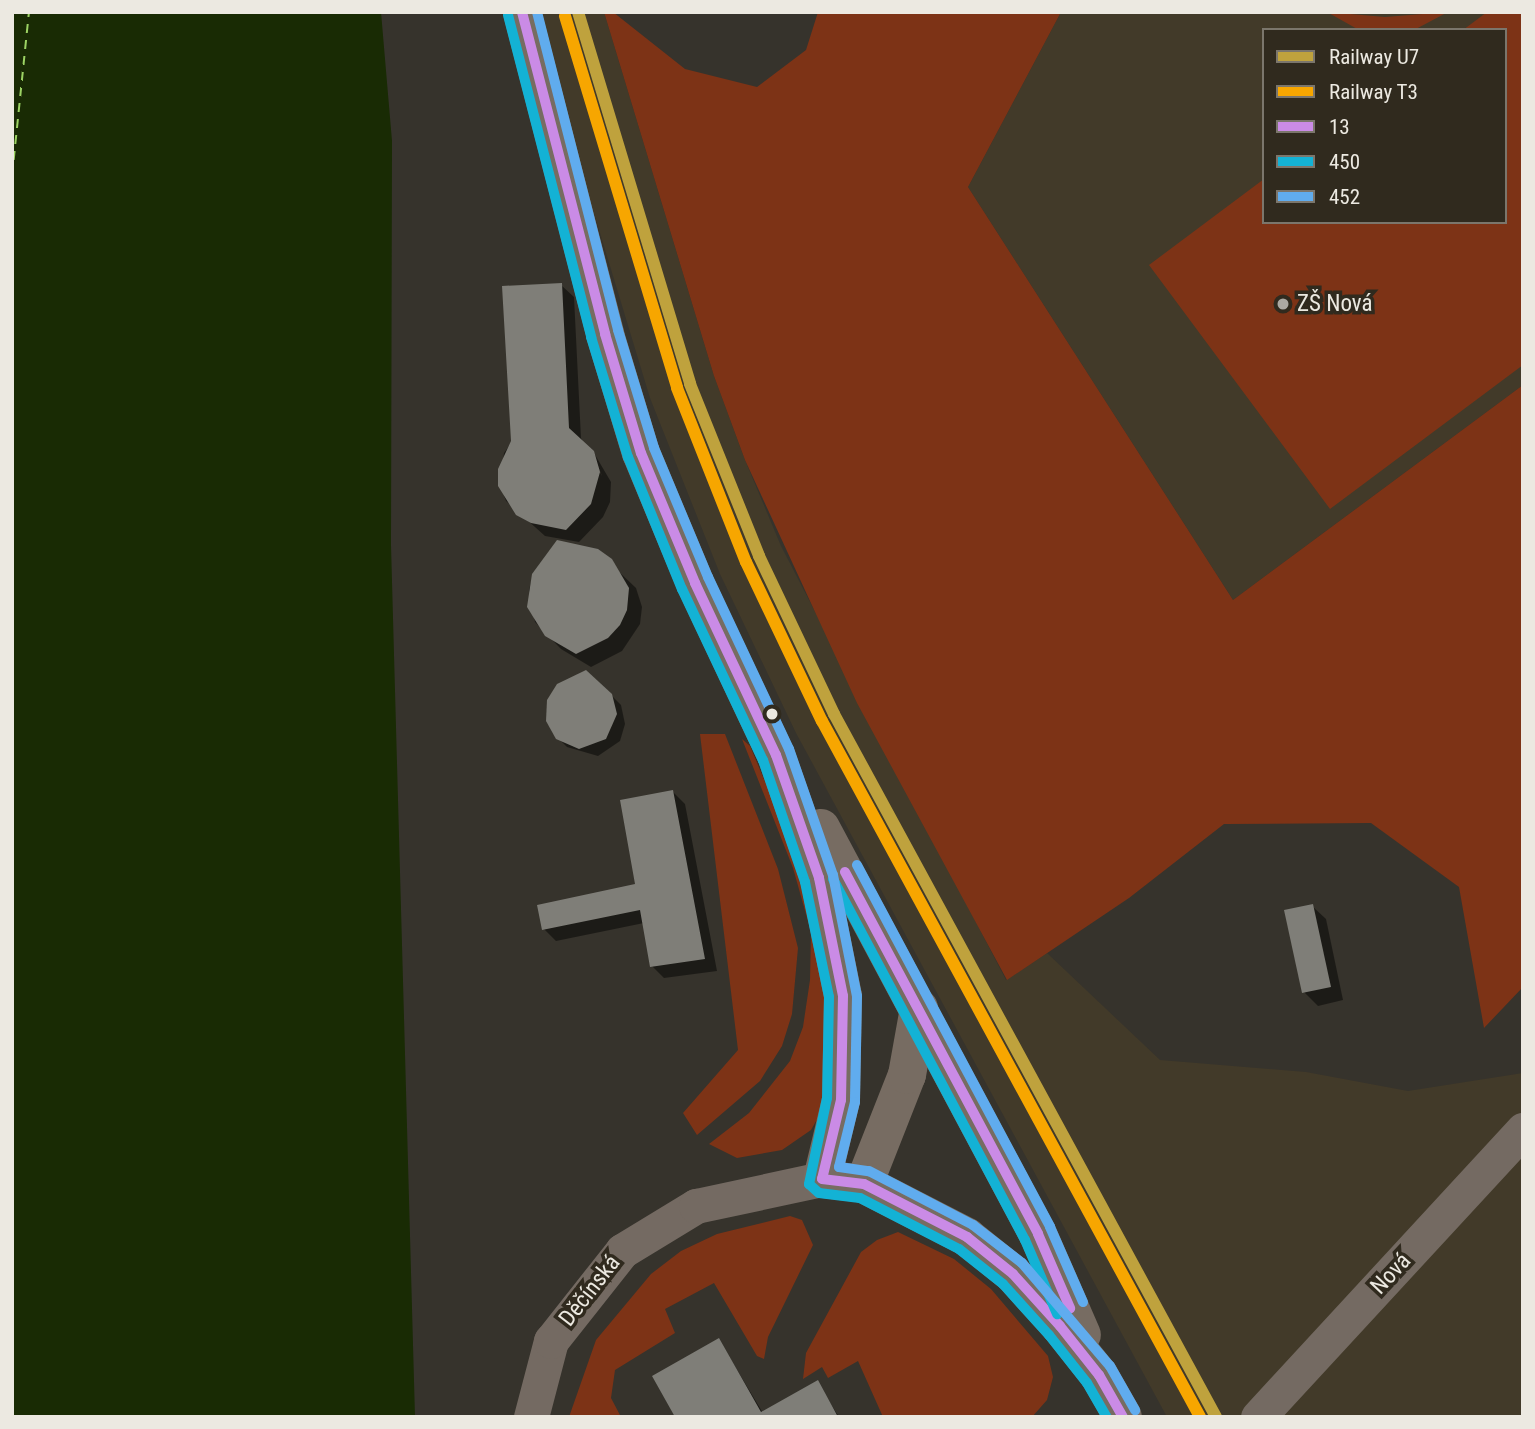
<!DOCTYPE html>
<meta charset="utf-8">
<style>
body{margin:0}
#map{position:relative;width:1535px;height:1429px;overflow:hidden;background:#36332c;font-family:"Roboto Condensed",sans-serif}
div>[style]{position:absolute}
.built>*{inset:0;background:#423a29}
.green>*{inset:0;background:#7d3316}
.water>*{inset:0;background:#192b04}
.shadow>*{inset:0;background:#0007}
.ferry>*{height:2px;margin-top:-1px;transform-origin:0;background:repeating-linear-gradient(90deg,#9cd363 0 9px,transparent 0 16px)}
.building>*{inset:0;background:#7f7e78}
.tertiary>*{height:35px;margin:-17.5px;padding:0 17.5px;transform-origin:17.5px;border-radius:17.5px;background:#746a62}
.secondary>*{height:38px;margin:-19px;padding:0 19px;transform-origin:19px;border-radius:19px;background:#776c62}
.bus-1>*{height:10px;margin:-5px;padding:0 5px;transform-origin:5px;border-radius:5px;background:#ca8be6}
.bus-2>*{height:10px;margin:-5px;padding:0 5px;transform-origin:5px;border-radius:5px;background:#13b2d5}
.bus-3>*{height:10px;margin:-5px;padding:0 5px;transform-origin:5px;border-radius:5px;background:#60acee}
.rail-1>*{height:12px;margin:-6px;padding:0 6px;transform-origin:6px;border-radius:6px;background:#bfa23d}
.rail-2>*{height:12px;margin:-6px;padding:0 6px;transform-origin:6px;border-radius:6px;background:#f7a600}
.dots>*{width:19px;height:19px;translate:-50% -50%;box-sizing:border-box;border:4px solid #302a1e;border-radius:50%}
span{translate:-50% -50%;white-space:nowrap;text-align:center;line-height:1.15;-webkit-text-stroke:7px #302a1e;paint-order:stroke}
.poi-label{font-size:23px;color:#ece9e1}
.left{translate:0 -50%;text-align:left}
.street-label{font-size:23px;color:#ece9e1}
.frame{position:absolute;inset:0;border:14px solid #ece9e1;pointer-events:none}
.legend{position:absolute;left:1262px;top:28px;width:245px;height:196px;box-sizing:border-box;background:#302a1e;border:2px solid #7b766c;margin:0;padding:9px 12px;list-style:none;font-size:21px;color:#ece9e1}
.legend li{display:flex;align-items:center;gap:14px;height:35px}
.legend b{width:35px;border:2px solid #7b766c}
</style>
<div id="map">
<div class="built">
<i style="clip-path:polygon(533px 12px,604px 12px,714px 376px,745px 460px,781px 546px,1006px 980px,1047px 953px,1160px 1060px,1306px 1072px,1408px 1091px,1523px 1073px,1523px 1417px,1167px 1417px,796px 733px,720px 574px,650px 398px)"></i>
<i style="clip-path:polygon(evenodd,1061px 12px,1523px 12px,1523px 385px,1233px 600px,968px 187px,1061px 12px,1264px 30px,1505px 30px,1505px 222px,1264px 222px,1264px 30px)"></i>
</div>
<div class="green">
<i style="clip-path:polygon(604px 12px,613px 12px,685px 69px,757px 87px,806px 50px,818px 12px,1061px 12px,968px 187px,1233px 600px,1523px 385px,1523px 987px,1484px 1028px,1459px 887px,1371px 823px,1224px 824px,1129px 898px,1007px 980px,857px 703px,745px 460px,714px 376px)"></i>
<i style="clip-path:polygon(1327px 12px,1385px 17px,1448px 12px,1414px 30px,1359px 30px)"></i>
<i style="clip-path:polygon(1487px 12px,1523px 12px,1523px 365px,1330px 509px,1149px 265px,1264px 179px,1264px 222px,1505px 222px,1505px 30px,1463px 30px)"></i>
<i style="clip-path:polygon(700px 734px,725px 734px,778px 869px,798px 948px,792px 1014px,782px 1046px,760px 1081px,697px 1135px,683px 1113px,738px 1050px)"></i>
<i style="clip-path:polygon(742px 739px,750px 746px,800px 865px,826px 952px,830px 1051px,819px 1116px,811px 1130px,782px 1150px,737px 1158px,709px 1144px,749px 1113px,790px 1061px,803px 1027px,810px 980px,811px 932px,793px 868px)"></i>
<i style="clip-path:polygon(790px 1216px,802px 1220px,813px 1245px,768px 1337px,764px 1359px,757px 1356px,714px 1283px,665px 1309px,675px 1333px,615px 1370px,611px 1398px,621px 1417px,569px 1417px,596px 1340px,651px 1274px,681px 1251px,717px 1234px)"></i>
<i style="clip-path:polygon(898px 1232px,954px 1259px,991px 1289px,1048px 1356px,1053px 1377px,1047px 1400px,1032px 1417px,883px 1417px,858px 1361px,828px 1378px,822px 1367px,803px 1379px,806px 1353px,861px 1252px,877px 1240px)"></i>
</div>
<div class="water">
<i style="clip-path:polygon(12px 12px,381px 12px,392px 141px,391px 545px,415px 1417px,12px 1417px)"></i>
</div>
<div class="shadow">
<i style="clip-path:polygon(561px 285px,574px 297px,581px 438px,602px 476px,591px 448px,611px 482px,610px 502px,603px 517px,579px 542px,545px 536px,506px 501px,500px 485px,504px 453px,513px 441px)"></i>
<i style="clip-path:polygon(597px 551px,636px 588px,642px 607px,640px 624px,622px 651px,591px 667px,561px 649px,535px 622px,529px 590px,533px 574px)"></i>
<i style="clip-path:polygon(611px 695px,621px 705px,625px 724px,620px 741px,598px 756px,567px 747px,558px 738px)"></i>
<i style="clip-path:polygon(673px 792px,685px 804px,717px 971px,664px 978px,652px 966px,644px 923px,556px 941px,544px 929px,637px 886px)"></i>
<i style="clip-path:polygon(1312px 906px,1326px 919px,1343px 1000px,1318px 1006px,1304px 992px)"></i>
<i style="clip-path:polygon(719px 1340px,763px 1413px,817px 1382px,839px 1417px,677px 1417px)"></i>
</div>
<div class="ferry">
<i style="left:12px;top:176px;width:165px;rotate:-84.1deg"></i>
</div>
<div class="building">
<i style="clip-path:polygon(562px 283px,569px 428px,594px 451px,600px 472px,591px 504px,566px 530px,531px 523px,516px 515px,498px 486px,498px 469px,511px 441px,502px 286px)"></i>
<i style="clip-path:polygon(557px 540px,598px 549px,612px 559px,629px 588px,627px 610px,620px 625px,608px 638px,576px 654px,545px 636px,527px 607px,532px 574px)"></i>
<i style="clip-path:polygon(586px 670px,612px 694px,617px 714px,606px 739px,579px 749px,556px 739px,546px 721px,547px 700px,557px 684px)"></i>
<i style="clip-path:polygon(673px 790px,705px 959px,650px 967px,640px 910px,542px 930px,537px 905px,635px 884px,620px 800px)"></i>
<i style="clip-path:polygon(1313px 904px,1331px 987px,1302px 993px,1284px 910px)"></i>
<i style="clip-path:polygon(719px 1338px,761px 1412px,818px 1380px,838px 1417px,675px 1417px,652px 1376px)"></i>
</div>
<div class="tertiary">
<i style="left:531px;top:1417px;width:79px;rotate:-75.3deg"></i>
<i style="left:551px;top:1341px;width:115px;rotate:-51.7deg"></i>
<i style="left:622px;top:1251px;width:87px;rotate:-31.3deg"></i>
<i style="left:696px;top:1206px;width:129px;rotate:-12.1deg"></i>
<i style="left:1258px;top:1417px;width:391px;rotate:-47.3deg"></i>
</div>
<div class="secondary">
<i style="left:522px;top:12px;width:333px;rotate:75.5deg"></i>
<i style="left:605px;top:334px;width:124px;rotate:73.2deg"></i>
<i style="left:641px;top:453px;width:141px;rotate:67.4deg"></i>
<i style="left:695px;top:583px;width:190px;rotate:64.8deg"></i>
<i style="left:776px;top:755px;width:130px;rotate:70.7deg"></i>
<i style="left:819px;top:878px;width:120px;rotate:78.5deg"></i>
<i style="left:843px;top:996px;width:104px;rotate:91.1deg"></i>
<i style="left:841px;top:1100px;width:81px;rotate:103.5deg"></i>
<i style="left:822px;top:1179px;width:42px;rotate:6.8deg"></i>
<i style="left:864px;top:1184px;width:116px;rotate:27.2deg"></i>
<i style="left:967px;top:1237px;width:59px;rotate:38.8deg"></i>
<i style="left:1013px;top:1274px;width:70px;rotate:47.9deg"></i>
<i style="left:1060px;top:1326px;width:63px;rotate:51.5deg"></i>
<i style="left:1099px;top:1375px;width:48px;rotate:60.3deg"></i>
<i style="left:821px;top:828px;width:460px;rotate:61.9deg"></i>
<i style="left:1038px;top:1234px;width:110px;rotate:66.5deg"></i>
<i style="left:864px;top:1184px;width:117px;rotate:-68.5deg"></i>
<i style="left:907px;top:1075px;width:68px;rotate:-79.8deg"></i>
</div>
<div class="bus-1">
<i style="left:522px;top:12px;width:333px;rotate:75.5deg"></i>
<i style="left:605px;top:334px;width:124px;rotate:73.2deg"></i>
<i style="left:641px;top:453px;width:141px;rotate:67.4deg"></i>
<i style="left:695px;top:583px;width:190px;rotate:64.8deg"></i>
<i style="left:776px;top:755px;width:130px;rotate:70.7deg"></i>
<i style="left:819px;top:878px;width:120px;rotate:78.5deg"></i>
<i style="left:843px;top:996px;width:104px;rotate:91.1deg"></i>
<i style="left:841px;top:1100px;width:81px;rotate:103.5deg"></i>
<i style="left:822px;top:1179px;width:42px;rotate:6.8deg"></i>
<i style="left:864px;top:1184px;width:116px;rotate:27.2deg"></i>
<i style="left:967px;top:1237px;width:59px;rotate:38.8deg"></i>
<i style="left:1013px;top:1274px;width:70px;rotate:47.9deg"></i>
<i style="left:1060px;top:1326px;width:63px;rotate:51.5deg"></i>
<i style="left:1099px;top:1375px;width:48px;rotate:60.3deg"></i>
<i style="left:845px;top:872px;width:410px;rotate:61.9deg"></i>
<i style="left:1038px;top:1234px;width:81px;rotate:66.6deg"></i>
</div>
<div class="bus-2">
<i style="left:508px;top:15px;width:333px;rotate:75.5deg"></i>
<i style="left:591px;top:337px;width:126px;rotate:72.9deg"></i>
<i style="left:628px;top:457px;width:143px;rotate:67.8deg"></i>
<i style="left:682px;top:589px;width:189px;rotate:64.7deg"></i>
<i style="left:763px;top:760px;width:129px;rotate:71deg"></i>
<i style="left:805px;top:882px;width:117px;rotate:78.2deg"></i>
<i style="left:829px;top:997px;width:101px;rotate:91.1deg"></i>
<i style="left:827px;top:1098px;width:88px;rotate:101.8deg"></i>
<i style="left:809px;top:1184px;width:13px;rotate:42deg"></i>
<i style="left:819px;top:1193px;width:41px;rotate:7deg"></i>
<i style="left:860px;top:1198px;width:111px;rotate:27.3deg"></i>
<i style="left:959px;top:1249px;width:56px;rotate:38.5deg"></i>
<i style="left:1003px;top:1284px;width:69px;rotate:48deg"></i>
<i style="left:1049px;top:1335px;width:61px;rotate:51.6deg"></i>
<i style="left:1087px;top:1383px;width:39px;rotate:60deg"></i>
<i style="left:833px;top:879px;width:409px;rotate:62deg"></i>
<i style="left:1025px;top:1240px;width:81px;rotate:66.6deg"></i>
</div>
<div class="bus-3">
<i style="left:537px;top:12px;width:328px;rotate:75.7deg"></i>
<i style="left:618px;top:330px;width:123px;rotate:73deg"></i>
<i style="left:654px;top:448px;width:140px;rotate:67.3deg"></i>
<i style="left:708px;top:577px;width:190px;rotate:64.8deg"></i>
<i style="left:789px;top:749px;width:133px;rotate:70.8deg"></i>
<i style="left:833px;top:875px;width:123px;rotate:78.8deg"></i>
<i style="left:857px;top:996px;width:106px;rotate:91.1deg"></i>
<i style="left:855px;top:1102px;width:67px;rotate:103.8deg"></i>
<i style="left:839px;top:1167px;width:30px;rotate:8deg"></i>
<i style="left:869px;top:1171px;width:117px;rotate:27.4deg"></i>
<i style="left:973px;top:1225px;width:62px;rotate:37.8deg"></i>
<i style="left:1022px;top:1263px;width:135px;rotate:49.5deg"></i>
<i style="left:1110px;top:1366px;width:51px;rotate:60.4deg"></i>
<i style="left:857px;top:865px;width:410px;rotate:61.9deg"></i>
<i style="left:1050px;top:1227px;width:82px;rotate:66.3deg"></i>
</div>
<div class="rail-1">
<i style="left:578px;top:12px;width:388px;rotate:73.2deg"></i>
<i style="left:690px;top:384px;width:185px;rotate:68.1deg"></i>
<i style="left:759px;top:556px;width:175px;rotate:64.6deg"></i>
<i style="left:834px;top:714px;width:800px;rotate:61.48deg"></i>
</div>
<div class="rail-2">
<i style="left:565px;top:16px;width:388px;rotate:73.2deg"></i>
<i style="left:677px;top:388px;width:187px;rotate:68.4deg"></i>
<i style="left:746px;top:562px;width:176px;rotate:64.5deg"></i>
<i style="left:822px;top:721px;width:792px;rotate:61.49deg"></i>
</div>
<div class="dots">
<i style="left:1283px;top:304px;background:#aca9a2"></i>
<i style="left:772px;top:714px;background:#ece9e1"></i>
</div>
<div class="poi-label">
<span class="left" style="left:1297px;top:304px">ZŠ Nová</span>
</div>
<div class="street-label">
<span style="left:1391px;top:1274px;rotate:-47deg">Nová</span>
<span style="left:590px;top:1291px;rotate:-52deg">Děčínská</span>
</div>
<div class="frame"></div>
<ul class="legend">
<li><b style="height:9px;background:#bfa23d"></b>Railway U7</li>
<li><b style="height:9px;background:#f7a600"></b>Railway T3</li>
<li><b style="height:9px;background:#ca8be6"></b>13</li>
<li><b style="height:9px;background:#13b2d5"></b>450</li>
<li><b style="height:9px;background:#60acee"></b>452</li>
</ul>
</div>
